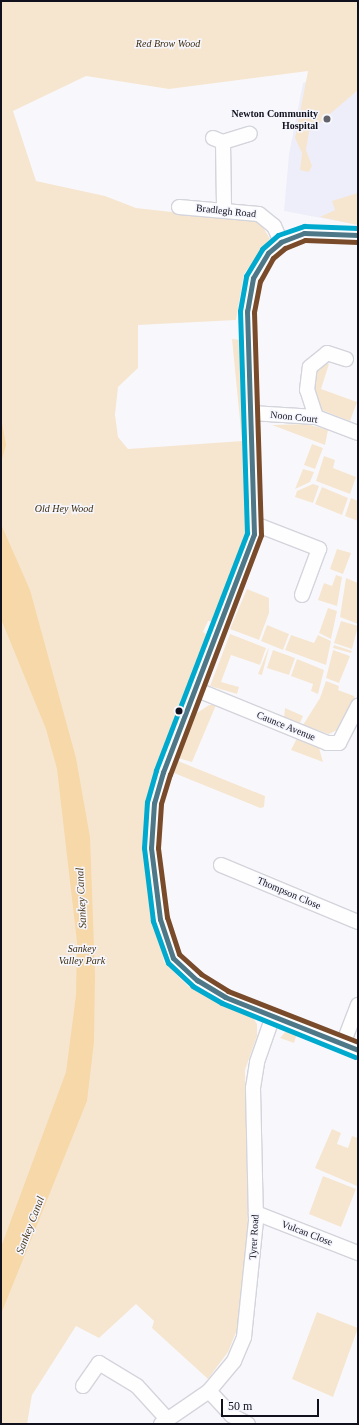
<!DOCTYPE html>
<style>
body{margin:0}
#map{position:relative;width:359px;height:1425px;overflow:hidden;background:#f8f8fc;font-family:Georgia,serif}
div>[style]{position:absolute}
.built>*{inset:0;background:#eeeefa}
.green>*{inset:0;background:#f6e6d0}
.water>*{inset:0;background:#f7d8a9}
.roads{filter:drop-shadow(1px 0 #d4d4dc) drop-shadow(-1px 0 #d4d4dc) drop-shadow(0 1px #d4d4dc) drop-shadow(0 -1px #d4d4dc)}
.minor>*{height:14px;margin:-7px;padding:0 7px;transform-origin:7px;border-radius:7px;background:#fefeff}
.bus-1>*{height:5px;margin:-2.5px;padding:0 2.5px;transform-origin:2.5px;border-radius:2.5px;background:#4e7888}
.bus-2>*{height:5px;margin:-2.5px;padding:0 2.5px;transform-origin:2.5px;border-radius:2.5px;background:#00a9ce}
.bus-3>*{height:5px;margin:-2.5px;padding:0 2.5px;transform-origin:2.5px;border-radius:2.5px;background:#7a4b2a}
.dots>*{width:11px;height:11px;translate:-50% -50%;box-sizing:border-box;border:2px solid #f6f7fe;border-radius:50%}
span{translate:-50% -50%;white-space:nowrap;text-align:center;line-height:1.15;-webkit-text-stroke:3px #f6f7fe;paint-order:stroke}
.park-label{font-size:10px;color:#3d2b0c;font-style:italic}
.poi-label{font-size:10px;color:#11111d;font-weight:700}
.right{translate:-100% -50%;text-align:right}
.street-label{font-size:10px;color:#11111d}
.water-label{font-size:11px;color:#4a3719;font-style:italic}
.frame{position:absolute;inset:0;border:2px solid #11111d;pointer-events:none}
.scale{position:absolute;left:221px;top:1399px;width:98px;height:18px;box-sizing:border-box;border:2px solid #11111d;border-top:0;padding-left:5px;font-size:12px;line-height:14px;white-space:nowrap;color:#11111d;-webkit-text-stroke:3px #f6f7fe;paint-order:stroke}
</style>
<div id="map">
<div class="built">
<i style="clip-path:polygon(358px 60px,358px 225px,284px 211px,289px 154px,303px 83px)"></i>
</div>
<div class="green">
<i style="clip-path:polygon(1px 1px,358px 1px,358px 90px,309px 132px,306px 150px,312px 166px,309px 172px,300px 170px,302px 153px,295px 138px,308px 71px,169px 89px,86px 76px,13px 111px,36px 181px,105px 196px,136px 208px,260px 222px,270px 239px,244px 274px,236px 320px,138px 325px,138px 368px,118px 387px,115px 415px,118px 437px,128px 449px,242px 441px,232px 339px,241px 340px,246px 539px,215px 622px,208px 621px,203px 632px,208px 635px,148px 801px,144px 824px,164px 962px,188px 986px,252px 1016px,257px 1024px,257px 1036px,245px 1070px,248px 1232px,237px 1330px,228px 1352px,208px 1379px,152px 1328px,154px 1321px,136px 1304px,99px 1338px,76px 1326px,32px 1395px,27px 1424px,1px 1424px)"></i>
<i style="clip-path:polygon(358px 193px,358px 225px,320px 217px,335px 210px,332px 201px)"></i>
<i style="clip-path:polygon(325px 363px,329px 364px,321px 389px,357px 402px,350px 421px,319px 409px,312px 387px,318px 367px)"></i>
<i style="clip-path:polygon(307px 424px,328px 430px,325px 445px,272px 425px)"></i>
<i style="clip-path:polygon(312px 444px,323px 448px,315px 469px,304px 465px)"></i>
<i style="clip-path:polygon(324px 456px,335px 460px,333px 468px,356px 477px,350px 494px,316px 481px)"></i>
<i style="clip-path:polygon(303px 469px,314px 472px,310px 482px,295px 489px)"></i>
<i style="clip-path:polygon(313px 484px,319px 486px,313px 503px,295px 497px,297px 491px)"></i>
<i style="clip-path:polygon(322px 487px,348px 498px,342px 515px,315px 504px)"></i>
<i style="clip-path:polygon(351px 498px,358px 501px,358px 521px,345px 516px)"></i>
<i style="clip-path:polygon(337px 549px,351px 553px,343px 574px,330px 569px)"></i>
<i style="clip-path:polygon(336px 575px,342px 577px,337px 606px,318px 600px,324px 583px,332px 586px)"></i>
<i style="clip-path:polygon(346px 578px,358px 583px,358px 624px,340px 617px)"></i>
<i style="clip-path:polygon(247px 589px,269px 598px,269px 613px,259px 640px,230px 629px)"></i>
<i style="clip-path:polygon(328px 608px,337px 611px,331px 639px,319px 633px)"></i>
<i style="clip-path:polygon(341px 621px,358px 626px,352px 649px,334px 643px)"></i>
<i style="clip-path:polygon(267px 625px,289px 634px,283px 650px,261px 641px)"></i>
<i style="clip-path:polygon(230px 634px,266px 648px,260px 665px,231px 655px,221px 682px,239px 687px,237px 694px,210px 686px)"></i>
<i style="clip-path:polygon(291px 635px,314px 643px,318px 635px,331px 641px,326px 665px,285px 650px)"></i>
<i style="clip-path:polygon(334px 645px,352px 651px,351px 653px,333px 648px)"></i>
<i style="clip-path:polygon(269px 648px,262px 675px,258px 674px,268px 649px)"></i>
<i style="clip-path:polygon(273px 650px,295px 658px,289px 675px,267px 668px)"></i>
<i style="clip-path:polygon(333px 650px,350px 656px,339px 683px,326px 678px)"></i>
<i style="clip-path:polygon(297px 659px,324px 670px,318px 694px,311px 691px,313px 684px,291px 676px)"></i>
<i style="clip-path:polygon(326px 681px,339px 686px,338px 690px,354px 696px,355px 700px,337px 730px,329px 734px,303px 725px,320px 698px)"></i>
<i style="clip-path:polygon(209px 705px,216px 705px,192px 762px,178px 758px,197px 713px)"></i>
<i style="clip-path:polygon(285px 708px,303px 716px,299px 725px,284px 718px)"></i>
<i style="clip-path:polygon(297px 738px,319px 748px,323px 762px,291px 750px)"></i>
<i style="clip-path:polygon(178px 761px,265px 796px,264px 807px,260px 808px,174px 773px)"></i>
<i style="clip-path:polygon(287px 1030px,297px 1033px,294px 1043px,280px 1038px)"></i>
<i style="clip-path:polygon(332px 1129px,341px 1133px,337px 1144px,348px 1148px,352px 1136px,358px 1138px,357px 1186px,315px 1168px)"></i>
<i style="clip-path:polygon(323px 1176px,356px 1189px,341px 1227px,309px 1214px)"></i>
<i style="clip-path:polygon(317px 1312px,358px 1328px,333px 1397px,292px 1379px)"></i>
</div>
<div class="water">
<i style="clip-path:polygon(1px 417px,6px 445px,1px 463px)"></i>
<i style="clip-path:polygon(1px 524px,30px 590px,76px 758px,90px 837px,95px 975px,94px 1042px,87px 1101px,1px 1314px,1px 1247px,66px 1072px,76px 995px,77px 942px,57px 769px,46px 729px,1px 619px)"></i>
</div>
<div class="roads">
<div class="minor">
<i style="left:213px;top:138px;width:11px;rotate:22deg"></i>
<i style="left:223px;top:142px;width:67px;rotate:89.1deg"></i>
<i style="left:223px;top:142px;width:28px;rotate:-17deg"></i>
<i style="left:179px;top:207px;width:80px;rotate:5deg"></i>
<i style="left:259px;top:214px;width:19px;rotate:39deg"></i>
<i style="left:274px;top:226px;width:17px;rotate:66deg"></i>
<i style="left:358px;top:235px;width:54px;rotate:-177.9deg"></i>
<i style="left:304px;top:233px;width:25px;rotate:159deg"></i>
<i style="left:281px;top:242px;width:17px;rotate:140deg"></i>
<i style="left:268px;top:253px;width:29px;rotate:121deg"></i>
<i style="left:253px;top:278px;width:34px;rotate:100deg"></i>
<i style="left:247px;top:311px;width:223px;rotate:88.2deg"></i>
<i style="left:254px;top:534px;width:255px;rotate:110.9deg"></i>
<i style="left:163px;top:772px;width:32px;rotate:106deg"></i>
<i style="left:154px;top:803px;width:45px;rotate:93.8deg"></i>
<i style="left:151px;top:848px;width:72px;rotate:82.8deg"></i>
<i style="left:160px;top:919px;width:41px;rotate:71.6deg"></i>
<i style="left:173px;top:958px;width:33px;rotate:43deg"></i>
<i style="left:197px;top:980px;width:33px;rotate:31deg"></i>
<i style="left:225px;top:997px;width:143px;rotate:21.7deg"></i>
<i style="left:251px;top:413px;width:65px;rotate:3.5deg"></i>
<i style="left:316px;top:417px;width:45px;rotate:20.9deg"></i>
<i style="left:316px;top:417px;width:28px;rotate:-108deg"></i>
<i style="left:307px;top:390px;width:23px;rotate:-83deg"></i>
<i style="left:310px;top:367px;width:22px;rotate:-39deg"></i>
<i style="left:327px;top:353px;width:20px;rotate:18deg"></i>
<i style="left:255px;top:524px;width:69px;rotate:21.3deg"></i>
<i style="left:319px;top:549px;width:49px;rotate:110.3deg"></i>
<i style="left:195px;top:689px;width:143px;rotate:22.2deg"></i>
<i style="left:327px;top:743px;width:12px"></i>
<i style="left:339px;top:743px;width:42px;rotate:-62.8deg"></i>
<i style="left:221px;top:865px;width:148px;rotate:22.6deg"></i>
<i style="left:343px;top:1044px;width:42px;rotate:-69deg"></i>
<i style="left:256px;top:1213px;width:110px;rotate:21.4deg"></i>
<i style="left:83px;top:1386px;width:28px;rotate:-55deg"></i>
<i style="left:99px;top:1363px;width:44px;rotate:31.2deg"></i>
<i style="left:137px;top:1386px;width:46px;rotate:47.6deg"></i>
<i style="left:209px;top:1391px;width:33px;rotate:47deg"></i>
<i style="left:231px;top:1415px;width:19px;rotate:28deg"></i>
<i style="left:161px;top:1424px;width:58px;rotate:-34.5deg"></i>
<i style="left:209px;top:1391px;width:39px;rotate:-50deg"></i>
<i style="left:234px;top:1361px;width:26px;rotate:-67deg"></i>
<i style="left:244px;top:1337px;width:117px;rotate:-84.1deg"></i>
<i style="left:256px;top:1221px;width:133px;rotate:-91.3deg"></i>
<i style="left:253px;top:1088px;width:26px;rotate:-81deg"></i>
<i style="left:257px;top:1062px;width:49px;rotate:-70.8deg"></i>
</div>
</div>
<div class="bus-1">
<i style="left:358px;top:235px;width:54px;rotate:-177.9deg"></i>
<i style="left:304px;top:233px;width:25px;rotate:159deg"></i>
<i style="left:281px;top:242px;width:17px;rotate:140deg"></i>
<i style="left:268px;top:253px;width:29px;rotate:121deg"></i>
<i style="left:253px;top:278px;width:34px;rotate:100deg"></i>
<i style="left:247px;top:311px;width:223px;rotate:88.2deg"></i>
<i style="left:254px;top:534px;width:255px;rotate:110.9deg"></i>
<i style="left:163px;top:772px;width:32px;rotate:106deg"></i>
<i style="left:154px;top:803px;width:45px;rotate:93.8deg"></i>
<i style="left:151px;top:848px;width:72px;rotate:82.8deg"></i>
<i style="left:160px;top:919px;width:41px;rotate:71.6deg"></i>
<i style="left:173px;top:958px;width:33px;rotate:43deg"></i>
<i style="left:197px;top:980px;width:33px;rotate:31deg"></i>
<i style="left:225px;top:997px;width:143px;rotate:21.7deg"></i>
</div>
<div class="bus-2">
<i style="left:355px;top:1057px;width:144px;rotate:-157.9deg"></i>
<i style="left:222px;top:1003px;width:34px;rotate:-150deg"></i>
<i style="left:193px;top:986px;width:34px;rotate:-137deg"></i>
<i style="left:168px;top:963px;width:45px;rotate:-109.7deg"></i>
<i style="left:153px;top:921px;width:74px;rotate:-97deg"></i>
<i style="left:144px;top:848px;width:46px;rotate:-86.3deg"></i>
<i style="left:147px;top:802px;width:33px;rotate:-74deg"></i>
<i style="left:156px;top:770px;width:254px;rotate:-69deg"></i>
<i style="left:247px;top:533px;width:222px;rotate:-91.8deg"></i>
<i style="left:240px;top:311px;width:36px;rotate:-80deg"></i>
<i style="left:246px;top:276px;width:31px;rotate:-59deg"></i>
<i style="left:262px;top:249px;width:21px;rotate:-41deg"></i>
<i style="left:278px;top:235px;width:28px;rotate:-19deg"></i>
<i style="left:304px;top:226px;width:54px;rotate:2.1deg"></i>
</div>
<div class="bus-3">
<i style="left:358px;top:242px;width:53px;rotate:-177.8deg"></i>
<i style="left:305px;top:240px;width:22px;rotate:158deg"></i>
<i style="left:285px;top:248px;width:16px;rotate:140deg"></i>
<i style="left:273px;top:258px;width:26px;rotate:119deg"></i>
<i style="left:260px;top:281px;width:32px;rotate:101deg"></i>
<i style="left:254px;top:312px;width:223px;rotate:88.2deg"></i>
<i style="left:261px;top:535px;width:256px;rotate:110.8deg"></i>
<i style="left:170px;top:774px;width:31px;rotate:107deg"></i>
<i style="left:161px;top:804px;width:44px;rotate:93.9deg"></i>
<i style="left:158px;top:848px;width:70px;rotate:82.6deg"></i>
<i style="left:167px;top:917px;width:39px;rotate:72deg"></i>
<i style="left:179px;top:954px;width:30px;rotate:42deg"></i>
<i style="left:201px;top:974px;width:32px;rotate:32deg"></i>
<i style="left:228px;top:991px;width:140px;rotate:21.4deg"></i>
</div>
<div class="dots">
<i style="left:327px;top:119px;background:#62626b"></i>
<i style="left:179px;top:711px;background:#11111d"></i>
</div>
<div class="park-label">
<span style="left:168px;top:44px">Red Brow Wood</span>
<span style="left:64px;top:509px">Old Hey Wood</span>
<span style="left:82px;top:954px">Sankey<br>Valley Park</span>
</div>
<div class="poi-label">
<span class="right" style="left:318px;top:119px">Newton Community<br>Hospital</span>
</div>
<div class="street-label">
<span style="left:226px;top:211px;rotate:6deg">Bradlegh Road</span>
<span style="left:294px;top:417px;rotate:6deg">Noon Court</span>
<span style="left:286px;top:726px;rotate:22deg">Caunce Avenue</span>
<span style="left:289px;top:893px;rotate:23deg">Thompson Close</span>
<span style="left:307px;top:1233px;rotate:21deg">Vulcan Close</span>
<span style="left:254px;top:1237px;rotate:-87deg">Tyrer Road</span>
</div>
<div class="water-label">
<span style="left:81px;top:898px;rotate:-93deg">Sankey Canal</span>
<span style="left:30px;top:1225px;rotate:-69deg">Sankey Canal</span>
</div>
<div class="frame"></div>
<div class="scale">50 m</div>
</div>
